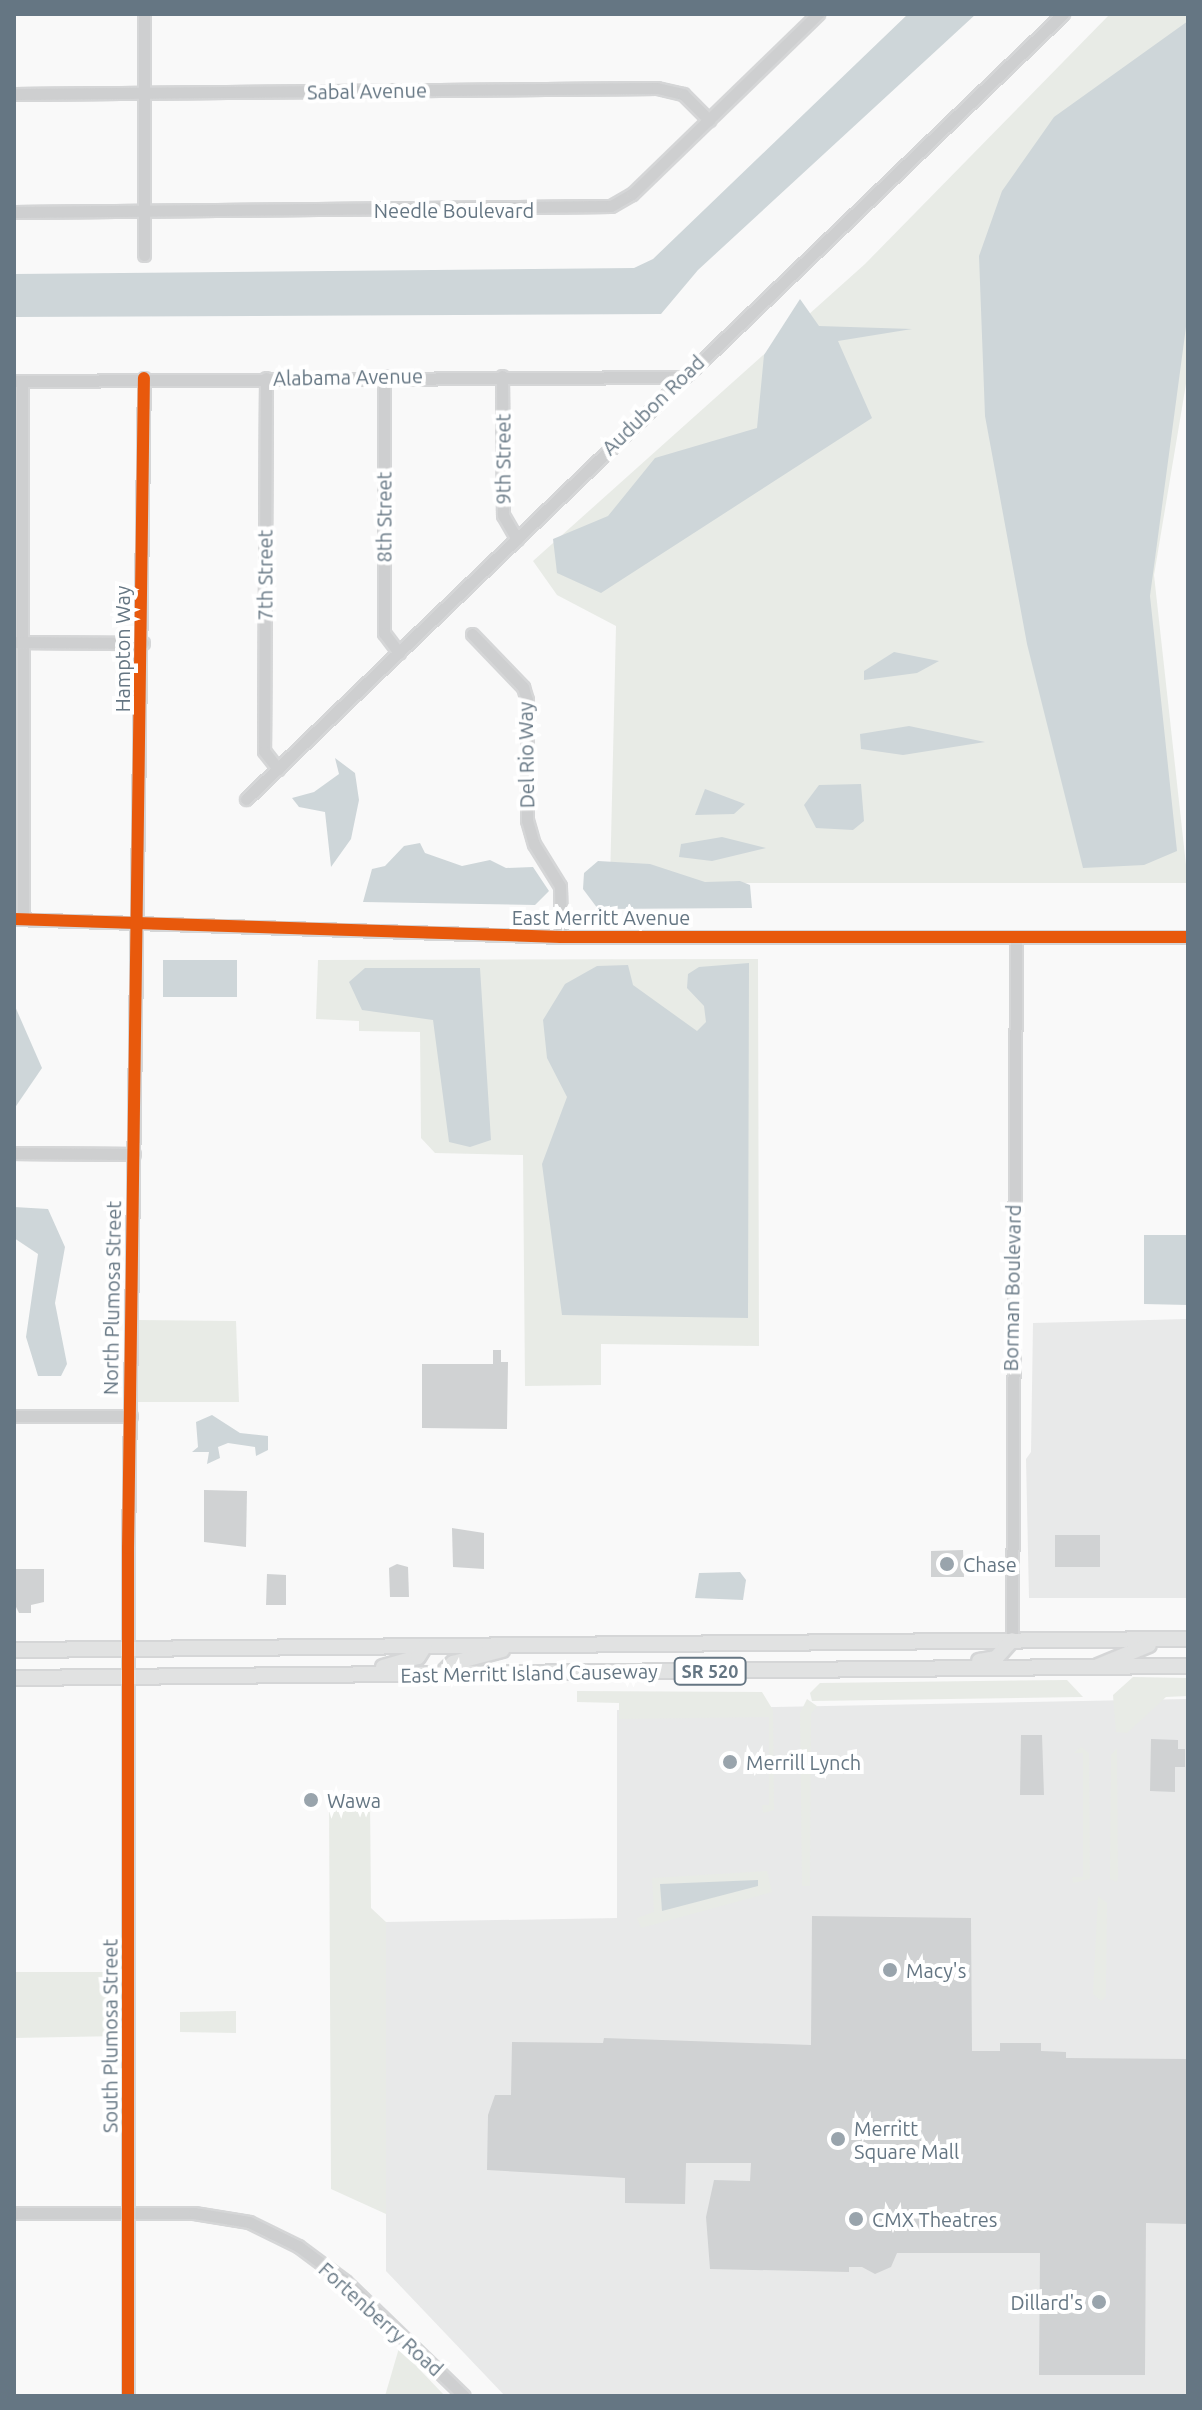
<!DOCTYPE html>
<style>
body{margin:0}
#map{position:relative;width:1202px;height:2410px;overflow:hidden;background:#f9f9f9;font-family:Ubuntu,sans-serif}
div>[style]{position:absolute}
.built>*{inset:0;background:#e8e9e9}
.green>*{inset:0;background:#e8ebe6}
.water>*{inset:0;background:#ced6d9}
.building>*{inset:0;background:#d0d2d3}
.roads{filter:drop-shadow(2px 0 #d5d6d7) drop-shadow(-2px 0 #d5d6d7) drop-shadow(0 2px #d5d6d7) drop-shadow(0 -2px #d5d6d7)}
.minor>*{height:11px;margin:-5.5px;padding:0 5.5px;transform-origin:5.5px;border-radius:5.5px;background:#cecfd0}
.major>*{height:14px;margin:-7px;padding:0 7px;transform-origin:7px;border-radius:7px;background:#e1e2e2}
.cycleway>*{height:12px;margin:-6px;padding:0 6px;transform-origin:6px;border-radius:6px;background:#e8590c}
.dots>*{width:22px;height:22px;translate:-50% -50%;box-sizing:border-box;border:4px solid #fff;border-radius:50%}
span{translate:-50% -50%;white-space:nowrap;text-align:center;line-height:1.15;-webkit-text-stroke:8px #fff;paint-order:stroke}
.shield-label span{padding:2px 6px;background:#fff;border:2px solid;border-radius:6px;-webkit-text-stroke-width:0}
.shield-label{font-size:18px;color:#657683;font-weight:700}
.street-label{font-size:20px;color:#657683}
.poi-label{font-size:20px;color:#657683}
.left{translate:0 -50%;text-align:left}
.right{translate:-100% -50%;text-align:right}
.frame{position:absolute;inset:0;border:16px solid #657683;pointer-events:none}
</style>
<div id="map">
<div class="built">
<i style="clip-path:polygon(1188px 1319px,1188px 1598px,1029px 1598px,1026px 1459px,1031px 1452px,1033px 1323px)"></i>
<i style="clip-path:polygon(1188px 1699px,1188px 2396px,505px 2396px,386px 2271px,386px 1922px,617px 1918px,617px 1710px)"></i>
</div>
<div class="green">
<i style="clip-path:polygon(1110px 14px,1188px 14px,1188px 372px,1154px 575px,1188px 883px,610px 883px,616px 626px,557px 595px,533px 561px,865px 264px)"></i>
<i style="clip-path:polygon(758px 959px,759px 1346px,601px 1344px,601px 1385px,525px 1386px,523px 1155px,435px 1153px,421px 1138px,420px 1032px,359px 1031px,359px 1021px,316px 1019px,318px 960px)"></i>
<i style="clip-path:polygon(137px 1320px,236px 1321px,239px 1402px,137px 1402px)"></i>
<i style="clip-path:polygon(1133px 1677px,1188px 1678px,1188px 1696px,1166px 1697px,1127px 1733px,1116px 1732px,1113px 1695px)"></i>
<i style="clip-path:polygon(1067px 1680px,1083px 1697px,812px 1701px,810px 1693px,820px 1683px)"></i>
<i style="clip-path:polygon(577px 1691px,762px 1692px,773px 1710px,774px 1810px,763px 1813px,762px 1805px,769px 1805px,769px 1717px,619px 1719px,619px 1703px,577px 1702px)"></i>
<i style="clip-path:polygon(807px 1699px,817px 1706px,811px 1714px,810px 1886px,802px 1886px,800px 1713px)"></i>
<i style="clip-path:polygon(1081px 1747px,1089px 1753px,1090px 1879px,1073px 1883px,1072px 1877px,1083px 1877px,1083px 1753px,1074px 1753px)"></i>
<i style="clip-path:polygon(1117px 1748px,1118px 1879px,1116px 1882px,1110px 1879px,1111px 1755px)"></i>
<i style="clip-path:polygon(370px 1798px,371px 1908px,386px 1922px,386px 2214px,331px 2189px,329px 1801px)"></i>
<i style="clip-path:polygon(767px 1871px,772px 1892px,641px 1928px,637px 1918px,654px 1912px,652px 1878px)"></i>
<i style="clip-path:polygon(1098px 1896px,1107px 1903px,1106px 1996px,1101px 2001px,1093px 1994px)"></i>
<i style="clip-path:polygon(14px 1972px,118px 1972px,120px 2036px,14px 2038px)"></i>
<i style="clip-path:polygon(236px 2011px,236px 2033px,180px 2032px,180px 2012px)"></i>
<i style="clip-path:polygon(399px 2348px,445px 2396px,385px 2396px)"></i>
</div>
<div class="water">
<i style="clip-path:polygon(908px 14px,976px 14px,698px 270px,661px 314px,14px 317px,14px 274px,634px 268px,653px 259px)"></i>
<i style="clip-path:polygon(1188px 21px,1188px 312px,1150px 596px,1177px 851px,1144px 865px,1083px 868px,1027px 644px,985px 416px,979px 256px,1002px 191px,1054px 117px)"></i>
<i style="clip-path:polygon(800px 299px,819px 326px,912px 329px,838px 341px,872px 418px,601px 593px,557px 573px,553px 539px,608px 516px,655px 458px,757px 428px,764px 355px)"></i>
<i style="clip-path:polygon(894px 652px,939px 661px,917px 673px,864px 680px,864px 671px)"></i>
<i style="clip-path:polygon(909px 726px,985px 742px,903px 755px,861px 749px,860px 734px)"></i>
<i style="clip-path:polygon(335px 758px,355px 773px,359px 800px,351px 839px,331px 867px,325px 812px,299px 807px,292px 798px,314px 792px,339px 774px)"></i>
<i style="clip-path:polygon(861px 784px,864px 821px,853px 830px,816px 828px,804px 805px,819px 785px)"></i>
<i style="clip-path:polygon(705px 789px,745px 804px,734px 814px,695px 815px)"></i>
<i style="clip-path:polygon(722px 837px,766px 848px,712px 861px,679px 857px,681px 844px)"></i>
<i style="clip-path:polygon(420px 843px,425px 853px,462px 866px,490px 860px,506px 868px,533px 867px,549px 891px,535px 905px,363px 902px,372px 869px,385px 866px,404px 846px)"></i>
<i style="clip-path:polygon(598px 861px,650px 864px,705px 882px,740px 881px,750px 885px,752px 908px,598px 909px,583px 889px,584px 873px)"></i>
<i style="clip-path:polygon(163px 960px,237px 960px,237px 997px,163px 997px)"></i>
<i style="clip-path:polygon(749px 963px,748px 1318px,562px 1315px,542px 1164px,567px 1097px,547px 1058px,543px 1020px,565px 984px,597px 966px,628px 965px,633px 985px,697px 1031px,706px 1022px,704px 1006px,687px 988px,688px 974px,699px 967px)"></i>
<i style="clip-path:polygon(365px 968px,480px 968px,491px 1140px,470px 1147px,449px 1142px,433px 1020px,362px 1010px,349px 982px)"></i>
<i style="clip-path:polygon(14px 1004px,42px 1068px,14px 1109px)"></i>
<i style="clip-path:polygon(14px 1207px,48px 1209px,65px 1247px,55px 1303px,67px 1364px,61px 1376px,38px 1376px,26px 1337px,38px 1254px,14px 1238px)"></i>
<i style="clip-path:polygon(1144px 1235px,1188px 1235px,1188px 1305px,1144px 1304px)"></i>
<i style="clip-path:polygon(212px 1415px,240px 1433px,268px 1436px,268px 1450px,256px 1456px,255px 1447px,228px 1443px,218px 1447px,220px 1458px,207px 1464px,209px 1452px,192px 1452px,198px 1447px,196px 1422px)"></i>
<i style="clip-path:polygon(740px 1572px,746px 1580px,743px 1600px,695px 1598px,699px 1573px)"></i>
<i style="clip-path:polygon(758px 1880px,758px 1886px,662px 1911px,660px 1884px)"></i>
</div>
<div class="building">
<i style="clip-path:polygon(493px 1350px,501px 1350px,501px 1362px,508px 1362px,507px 1429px,422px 1428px,422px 1364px,493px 1364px)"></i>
<i style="clip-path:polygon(204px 1490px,247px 1491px,246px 1547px,204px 1542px)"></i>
<i style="clip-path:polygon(452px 1528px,484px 1533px,484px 1569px,453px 1567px)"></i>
<i style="clip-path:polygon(1055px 1535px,1100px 1535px,1100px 1567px,1055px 1567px)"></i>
<i style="clip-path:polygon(963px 1550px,964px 1577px,931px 1577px,931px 1551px)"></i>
<i style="clip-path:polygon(397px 1564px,408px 1567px,409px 1597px,390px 1597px,389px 1568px)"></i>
<i style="clip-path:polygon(15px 1569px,44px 1569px,44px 1602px,31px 1605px,31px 1613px,19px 1613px,15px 1605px)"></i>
<i style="clip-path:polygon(267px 1574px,286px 1575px,286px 1605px,266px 1605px)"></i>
<i style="clip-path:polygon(1021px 1735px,1042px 1735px,1044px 1795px,1020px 1795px)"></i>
<i style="clip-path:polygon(1151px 1739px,1178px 1740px,1178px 1749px,1185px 1749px,1185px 1767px,1175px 1767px,1175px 1792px,1150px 1791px)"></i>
<i style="clip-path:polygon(812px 1916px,971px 1918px,972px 2051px,1000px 2051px,1000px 2043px,1041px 2043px,1041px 2051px,1066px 2052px,1066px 2058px,1188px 2059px,1188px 2224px,1146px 2223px,1145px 2375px,1039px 2375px,1040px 2253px,897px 2253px,891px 2267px,875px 2274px,862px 2267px,849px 2267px,849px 2272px,710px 2269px,706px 2217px,714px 2180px,750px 2181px,751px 2163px,686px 2163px,685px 2204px,625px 2203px,625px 2178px,487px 2170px,488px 2115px,495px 2095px,511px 2095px,512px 2042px,603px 2043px,604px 2038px,811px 2045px)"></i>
</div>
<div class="roads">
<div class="minor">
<i style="left:14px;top:94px;width:643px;rotate:-0.53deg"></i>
<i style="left:657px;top:88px;width:27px;rotate:13deg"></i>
<i style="left:683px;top:94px;width:37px;rotate:45deg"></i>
<i style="left:14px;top:212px;width:597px;rotate:-0.58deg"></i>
<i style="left:611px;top:206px;width:24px;rotate:-30deg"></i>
<i style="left:632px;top:194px;width:259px;rotate:-44.1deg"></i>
<i style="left:144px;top:255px;width:241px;rotate:-90deg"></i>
<i style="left:384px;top:376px;width:257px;rotate:90deg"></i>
<i style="left:384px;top:633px;width:25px;rotate:53deg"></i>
<i style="left:502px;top:376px;width:139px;rotate:89.6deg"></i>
<i style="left:503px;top:515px;width:28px;rotate:60deg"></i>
<i style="left:266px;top:378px;width:373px;rotate:90.3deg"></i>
<i style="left:264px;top:751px;width:23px;rotate:52deg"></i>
<i style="left:14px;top:381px;width:668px;rotate:-0.34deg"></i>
<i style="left:22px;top:381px;width:538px;rotate:89.89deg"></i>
<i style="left:472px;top:634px;width:74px;rotate:46.1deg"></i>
<i style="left:523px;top:687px;width:14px;rotate:73deg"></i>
<i style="left:527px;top:700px;width:120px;rotate:90deg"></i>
<i style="left:527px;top:820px;width:25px;rotate:74deg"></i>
<i style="left:534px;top:844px;width:49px;rotate:58.2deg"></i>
<i style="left:560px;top:886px;width:51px;rotate:88.9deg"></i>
<i style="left:15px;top:642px;width:128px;rotate:0.4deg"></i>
<i style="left:246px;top:799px;width:1133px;rotate:-43.86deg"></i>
<i style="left:14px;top:919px;width:547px;rotate:1.88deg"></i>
<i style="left:561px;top:937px;width:627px"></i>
<i style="left:14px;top:1153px;width:120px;rotate:0.5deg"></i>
<i style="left:14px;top:1416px;width:117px"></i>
<i style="left:1012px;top:1640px;width:703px;rotate:-89.67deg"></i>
<i style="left:14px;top:2213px;width:180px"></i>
<i style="left:194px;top:2213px;width:56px;rotate:9.3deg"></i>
<i style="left:249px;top:2222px;width:55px;rotate:26.1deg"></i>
<i style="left:298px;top:2246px;width:59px;rotate:36.7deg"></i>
<i style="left:345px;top:2281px;width:165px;rotate:44deg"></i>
<i style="left:128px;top:2396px;width:848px;rotate:-90deg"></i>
<i style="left:128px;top:1548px;width:1170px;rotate:-89.22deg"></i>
</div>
<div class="major">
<i style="left:14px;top:1650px;width:1174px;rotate:-0.54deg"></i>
<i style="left:979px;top:1661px;width:17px;rotate:-10deg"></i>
<i style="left:996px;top:1658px;width:24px;rotate:-48deg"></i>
<i style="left:1098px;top:1666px;width:55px;rotate:-22.4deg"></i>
<i style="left:383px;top:1667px;width:36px;rotate:-16deg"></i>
<i style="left:418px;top:1657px;width:13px;rotate:-58deg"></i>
<i style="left:442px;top:1674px;width:16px;rotate:-45deg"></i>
<i style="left:453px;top:1663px;width:51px;rotate:-14.9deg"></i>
<i style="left:14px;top:1678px;width:1174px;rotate:-0.59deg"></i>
</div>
</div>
<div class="cycleway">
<i style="left:14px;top:919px;width:547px;rotate:1.88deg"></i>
<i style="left:561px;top:937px;width:627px"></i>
<i style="left:128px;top:2396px;width:848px;rotate:-90deg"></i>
<i style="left:128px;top:1548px;width:1170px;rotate:-89.22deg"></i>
</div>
<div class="dots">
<i style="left:947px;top:1564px;background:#99a4ac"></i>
<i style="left:730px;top:1762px;background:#99a4ac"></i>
<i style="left:311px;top:1800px;background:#99a4ac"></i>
<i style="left:890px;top:1970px;background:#99a4ac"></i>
<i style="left:838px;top:2139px;background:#99a4ac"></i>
<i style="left:856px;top:2219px;background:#99a4ac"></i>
<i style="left:1099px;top:2302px;background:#99a4ac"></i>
</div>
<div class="shield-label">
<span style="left:710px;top:1671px">SR 520</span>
</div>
<div class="street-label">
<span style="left:367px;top:91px;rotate:-1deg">Sabal Avenue</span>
<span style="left:454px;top:210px">Needle Boulevard</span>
<span style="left:348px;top:377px;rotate:-1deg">Alabama Avenue</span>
<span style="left:653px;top:405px;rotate:-44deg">Audubon Road</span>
<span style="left:503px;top:459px;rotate:-90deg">9th Street</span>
<span style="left:384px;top:517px;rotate:-90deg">8th Street</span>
<span style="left:265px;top:575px;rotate:-90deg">7th Street</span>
<span style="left:122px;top:649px;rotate:-90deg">Hampton Way</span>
<span style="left:526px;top:755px;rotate:-91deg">Del Rio Way</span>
<span style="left:601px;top:917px">East Merritt Avenue</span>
<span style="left:1012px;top:1288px;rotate:-89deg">Borman Boulevard</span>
<span style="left:112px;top:1298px;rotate:-89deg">North Plumosa Street</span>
<span style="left:529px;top:1673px;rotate:-1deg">East Merritt Island Causeway</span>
<span style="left:110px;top:2036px;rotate:-90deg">South Plumosa Street</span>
<span style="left:381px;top:2319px;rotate:42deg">Fortenberry Road</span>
</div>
<div class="poi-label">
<span class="left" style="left:963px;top:1564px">Chase</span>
<span class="left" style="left:746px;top:1762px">Merrill Lynch</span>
<span class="left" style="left:327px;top:1800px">Wawa</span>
<span class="left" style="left:906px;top:1970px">Macy's</span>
<span class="left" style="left:854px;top:2140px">Merritt<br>Square Mall</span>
<span class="left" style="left:872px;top:2219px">CMX Theatres</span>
<span class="right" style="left:1083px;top:2302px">Dillard's</span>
</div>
<div class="frame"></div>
</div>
